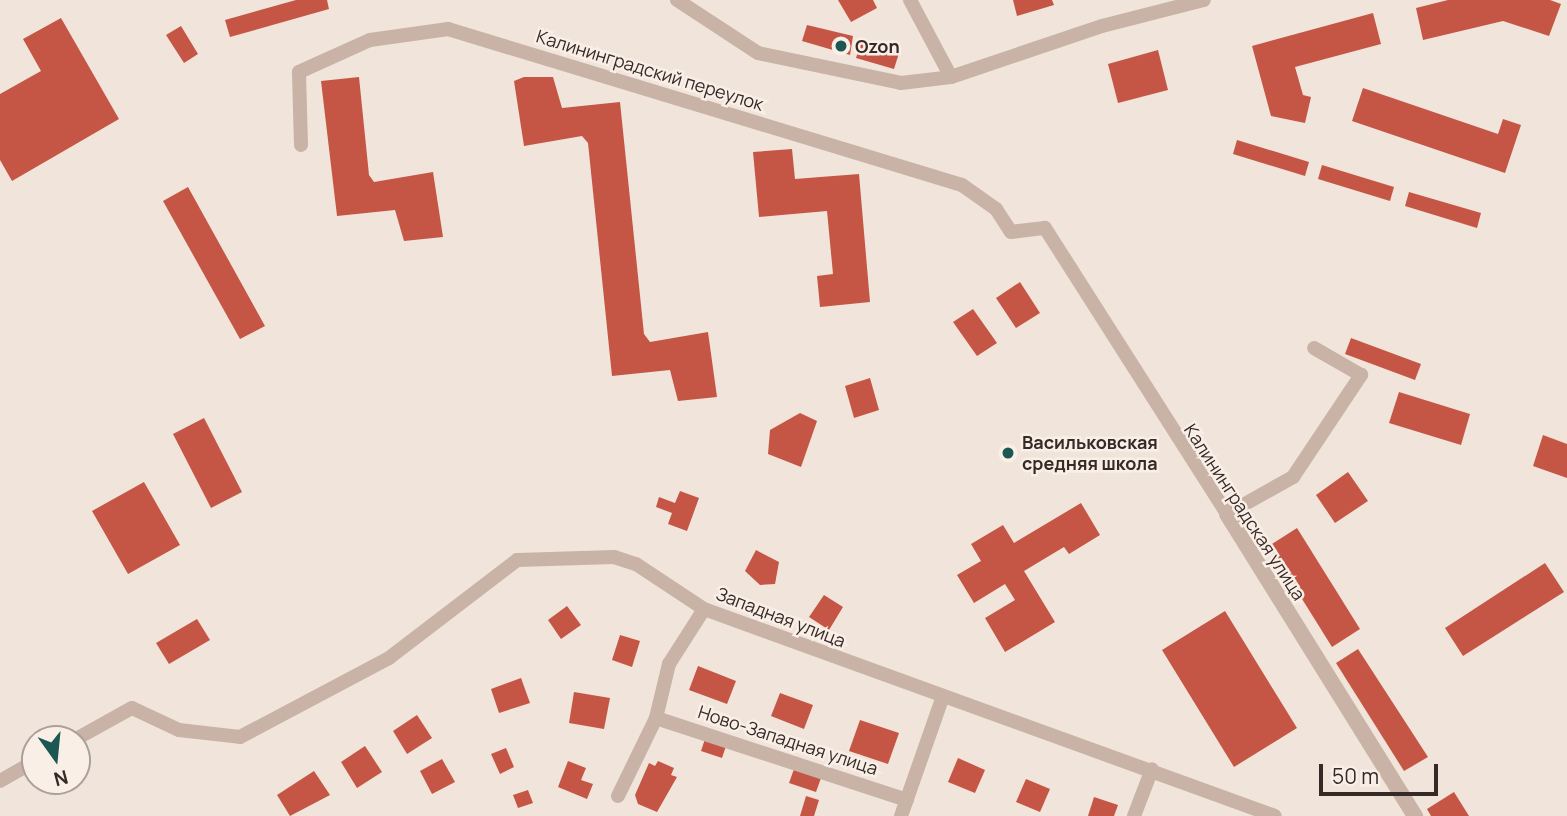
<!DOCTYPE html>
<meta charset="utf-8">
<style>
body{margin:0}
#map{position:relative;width:1567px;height:816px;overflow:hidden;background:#f1e4da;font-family:Manrope,sans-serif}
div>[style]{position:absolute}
.building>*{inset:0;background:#c55645}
.minor>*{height:14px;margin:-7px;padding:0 7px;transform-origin:7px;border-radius:7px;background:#c9b3a6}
.tertiary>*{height:16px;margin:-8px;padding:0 8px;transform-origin:8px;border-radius:8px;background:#c9b3a6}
.dots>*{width:19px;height:19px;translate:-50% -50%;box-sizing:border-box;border:4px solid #f9efe7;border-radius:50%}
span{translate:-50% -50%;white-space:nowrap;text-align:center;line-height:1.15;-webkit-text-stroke:5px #f9efe7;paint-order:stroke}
.poi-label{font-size:18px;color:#362a27;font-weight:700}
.left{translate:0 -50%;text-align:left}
.street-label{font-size:18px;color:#362a27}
.north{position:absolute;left:21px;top:725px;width:70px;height:70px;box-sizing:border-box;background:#f9efe7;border:2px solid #aba09a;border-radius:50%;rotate:165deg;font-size:19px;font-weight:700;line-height:28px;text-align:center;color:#362a27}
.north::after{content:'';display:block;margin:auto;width:24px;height:32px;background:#1d5754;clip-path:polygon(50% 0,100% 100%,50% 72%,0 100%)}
.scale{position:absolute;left:1319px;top:764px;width:119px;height:32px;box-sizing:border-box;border:4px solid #362a27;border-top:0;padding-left:9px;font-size:21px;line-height:24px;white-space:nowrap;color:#362a27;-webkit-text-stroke:5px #f9efe7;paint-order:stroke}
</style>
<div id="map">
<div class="building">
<i style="clip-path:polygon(296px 0,327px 0,329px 9px,230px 37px,225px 20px)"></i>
<i style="clip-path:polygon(838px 0,873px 0,877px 8px,851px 22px)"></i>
<i style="clip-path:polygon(1013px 0,1052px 0,1054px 5px,1017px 16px)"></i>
<i style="clip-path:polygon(1448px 0,1550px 0,1561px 4px,1549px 36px,1503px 21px,1423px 40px,1416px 8px)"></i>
<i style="clip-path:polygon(1373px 13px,1381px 44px,1295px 67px,1303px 95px,1311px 97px,1305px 123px,1271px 116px,1252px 46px)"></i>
<i style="clip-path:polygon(61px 18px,119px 119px,12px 181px,0 160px,0 94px,41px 71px,23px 39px)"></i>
<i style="clip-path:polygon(807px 25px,853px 36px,850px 55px,802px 41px)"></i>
<i style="clip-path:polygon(181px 26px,198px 54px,184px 63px,166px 35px)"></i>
<i style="clip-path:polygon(862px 39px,900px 50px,894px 69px,856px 58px)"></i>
<i style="clip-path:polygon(1158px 50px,1168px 90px,1118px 103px,1108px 64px)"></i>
<i style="clip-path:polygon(359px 77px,369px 175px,374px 182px,433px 172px,443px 237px,404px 241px,395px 210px,337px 216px,321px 81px)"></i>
<i style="clip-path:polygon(524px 77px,553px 77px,562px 108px,620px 102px,644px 334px,650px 342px,708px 332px,717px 397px,678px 401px,670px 370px,612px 376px,588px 143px,582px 136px,524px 146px,514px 81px)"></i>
<i style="clip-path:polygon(1363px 88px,1498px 134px,1503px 119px,1521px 125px,1505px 173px,1352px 121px)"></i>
<i style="clip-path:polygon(1237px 140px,1309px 162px,1305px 176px,1233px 154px)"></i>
<i style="clip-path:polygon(792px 149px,795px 179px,859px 174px,870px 302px,820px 307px,817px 276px,833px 274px,827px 211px,759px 217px,753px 152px)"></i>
<i style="clip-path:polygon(1322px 165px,1394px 187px,1390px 201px,1318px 179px)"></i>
<i style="clip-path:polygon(188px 187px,265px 326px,240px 339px,163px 201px)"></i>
<i style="clip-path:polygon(1409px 192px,1481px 213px,1477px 228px,1405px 206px)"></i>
<i style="clip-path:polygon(1020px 282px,1040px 313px,1016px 328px,996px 298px)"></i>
<i style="clip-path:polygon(973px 309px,997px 343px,977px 356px,953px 322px)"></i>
<i style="clip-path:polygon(1351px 338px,1421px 364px,1415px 380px,1345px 354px)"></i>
<i style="clip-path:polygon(870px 378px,879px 410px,854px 418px,845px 386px)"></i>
<i style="clip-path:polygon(1399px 392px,1470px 414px,1461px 445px,1389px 423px)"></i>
<i style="clip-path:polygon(800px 413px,817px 421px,801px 467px,768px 454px,770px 430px)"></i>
<i style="clip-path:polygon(204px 418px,242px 492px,211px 508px,173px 434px)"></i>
<i style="clip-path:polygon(1543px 435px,1567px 444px,1567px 478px,1533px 466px)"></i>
<i style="clip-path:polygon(1348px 472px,1368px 501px,1335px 523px,1316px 495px)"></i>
<i style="clip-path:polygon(144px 482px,180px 545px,128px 574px,92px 511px)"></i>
<i style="clip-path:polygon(680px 491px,699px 498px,687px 531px,668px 524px,672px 513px,656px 507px,659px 497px,675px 503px)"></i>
<i style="clip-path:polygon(1081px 503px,1100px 535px,1069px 554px,1064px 547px,1024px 571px,1055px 622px,1005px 652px,985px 618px,1015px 600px,1005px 584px,974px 603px,957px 575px,981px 561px,971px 544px,1003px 525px,1014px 543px)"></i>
<i style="clip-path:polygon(1297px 528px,1360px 629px,1332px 647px,1269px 546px)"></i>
<i style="clip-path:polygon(756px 550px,779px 562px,775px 584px,760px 585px,745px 571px)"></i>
<i style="clip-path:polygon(1545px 563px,1564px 592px,1463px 656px,1445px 628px)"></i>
<i style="clip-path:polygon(824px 595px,843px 607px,829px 630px,809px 617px)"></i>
<i style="clip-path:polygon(567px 606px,581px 625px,561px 639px,548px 620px)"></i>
<i style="clip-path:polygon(1225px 611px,1297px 728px,1234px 767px,1162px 650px)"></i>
<i style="clip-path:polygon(197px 619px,210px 640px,169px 664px,156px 643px)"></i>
<i style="clip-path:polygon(620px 635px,640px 641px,632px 667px,612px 660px)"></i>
<i style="clip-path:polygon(1358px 649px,1428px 757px,1404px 771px,1336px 663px)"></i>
<i style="clip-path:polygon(698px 666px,736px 681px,727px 704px,689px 690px)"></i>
<i style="clip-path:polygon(521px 678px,530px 703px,499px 713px,491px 689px)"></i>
<i style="clip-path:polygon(574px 692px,610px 698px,604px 729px,569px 723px)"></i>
<i style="clip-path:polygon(780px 693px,813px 705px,804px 729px,771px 716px)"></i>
<i style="clip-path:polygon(417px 715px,432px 738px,407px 754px,393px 731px)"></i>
<i style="clip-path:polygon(860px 720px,899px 733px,888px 764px,849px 751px)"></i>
<i style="clip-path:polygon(705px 739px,726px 746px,722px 758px,701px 751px)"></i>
<i style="clip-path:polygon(365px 746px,382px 772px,357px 788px,341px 762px)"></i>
<i style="clip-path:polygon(506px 748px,514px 767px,500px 774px,491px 754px)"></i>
<i style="clip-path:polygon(958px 758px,985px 770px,975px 793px,948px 782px)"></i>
<i style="clip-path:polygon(442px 759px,455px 782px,432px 794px,420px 771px)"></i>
<i style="clip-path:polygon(568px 761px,586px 768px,581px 780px,593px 784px,587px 799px,558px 787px)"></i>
<i style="clip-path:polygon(658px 761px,674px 768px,671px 775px,677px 777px,657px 812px,638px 804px,635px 795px,649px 763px,655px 766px)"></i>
<i style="clip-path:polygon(794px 769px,821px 778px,816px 792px,789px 783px)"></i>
<i style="clip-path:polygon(314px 771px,330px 795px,290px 816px,277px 795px)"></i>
<i style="clip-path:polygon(1026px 779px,1050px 789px,1040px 812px,1016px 802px)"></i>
<i style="clip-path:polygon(528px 790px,533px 803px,518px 808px,513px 795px)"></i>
<i style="clip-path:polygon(1454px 792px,1469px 816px,1431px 816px,1427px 809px)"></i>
<i style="clip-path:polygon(806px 796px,819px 800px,814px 816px,800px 816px)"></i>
<i style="clip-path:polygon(1094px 797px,1118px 805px,1114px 816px,1088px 816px)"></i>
</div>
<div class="minor">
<i style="left:677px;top:0;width:97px;rotate:33.2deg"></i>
<i style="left:758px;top:53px;width:146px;rotate:11.8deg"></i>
<i style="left:901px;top:83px;width:50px;rotate:-6.8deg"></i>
<i style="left:951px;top:77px;width:159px;rotate:-18.7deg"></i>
<i style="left:1102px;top:26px;width:105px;rotate:-14.3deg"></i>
<i style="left:910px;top:0;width:87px;rotate:62deg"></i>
<i style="left:301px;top:145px;width:73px;rotate:-91.6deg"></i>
<i style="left:299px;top:72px;width:78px;rotate:-24.3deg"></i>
<i style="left:370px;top:40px;width:79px;rotate:-8deg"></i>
<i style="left:448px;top:29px;width:537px;rotate:16.88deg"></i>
<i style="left:962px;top:185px;width:42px;rotate:35.2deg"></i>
<i style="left:996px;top:209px;width:27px;rotate:57deg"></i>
<i style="left:1011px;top:232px;width:34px;rotate:-7deg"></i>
<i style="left:1045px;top:228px;width:339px;rotate:57.5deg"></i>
<i style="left:1227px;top:514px;width:76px;rotate:-29.3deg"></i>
<i style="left:1293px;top:477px;width:123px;rotate:-56.3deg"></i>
<i style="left:1361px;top:375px;width:54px;rotate:-150.1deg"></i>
<i style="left:656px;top:718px;width:264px;rotate:18.1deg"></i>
<i style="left:76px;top:739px;width:64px;rotate:-29deg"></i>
<i style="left:132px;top:708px;width:52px;rotate:25.1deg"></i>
<i style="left:179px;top:730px;width:61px;rotate:6.5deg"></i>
<i style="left:240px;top:737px;width:169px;rotate:-27.9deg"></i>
<i style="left:389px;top:658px;width:161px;rotate:-37.4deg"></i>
<i style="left:517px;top:560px;width:97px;rotate:-1.8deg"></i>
<i style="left:614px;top:557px;width:23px;rotate:18deg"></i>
<i style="left:636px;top:564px;width:82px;rotate:33.5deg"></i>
<i style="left:704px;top:609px;width:607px;rotate:19.93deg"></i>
<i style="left:0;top:781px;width:40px;rotate:-29.7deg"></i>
<i style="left:618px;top:796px;width:87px;rotate:-64deg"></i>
<i style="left:656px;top:718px;width:56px;rotate:-76.5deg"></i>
<i style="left:669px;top:664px;width:65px;rotate:-57.5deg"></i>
<i style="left:901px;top:816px;width:127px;rotate:-70.7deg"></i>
<i style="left:1134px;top:816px;width:50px;rotate:-69deg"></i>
</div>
<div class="tertiary">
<i style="left:1227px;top:514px;width:356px;rotate:58.1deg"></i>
</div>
<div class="dots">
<i style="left:841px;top:46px;background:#1d5754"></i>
<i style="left:1008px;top:453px;background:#1d5754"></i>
</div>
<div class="poi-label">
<span class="left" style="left:855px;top:46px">Ozon</span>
<span class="left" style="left:1022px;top:453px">Васильковская<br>средняя школа</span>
</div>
<div class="street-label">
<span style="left:650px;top:70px;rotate:17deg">Калининградский переулок</span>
<span style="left:1245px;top:512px;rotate:57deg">Калининградская улица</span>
<span style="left:781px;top:617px;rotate:21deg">Западная улица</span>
<span style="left:788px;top:740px;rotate:18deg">Ново-Западная улица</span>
</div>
<div class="north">N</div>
<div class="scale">50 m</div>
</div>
